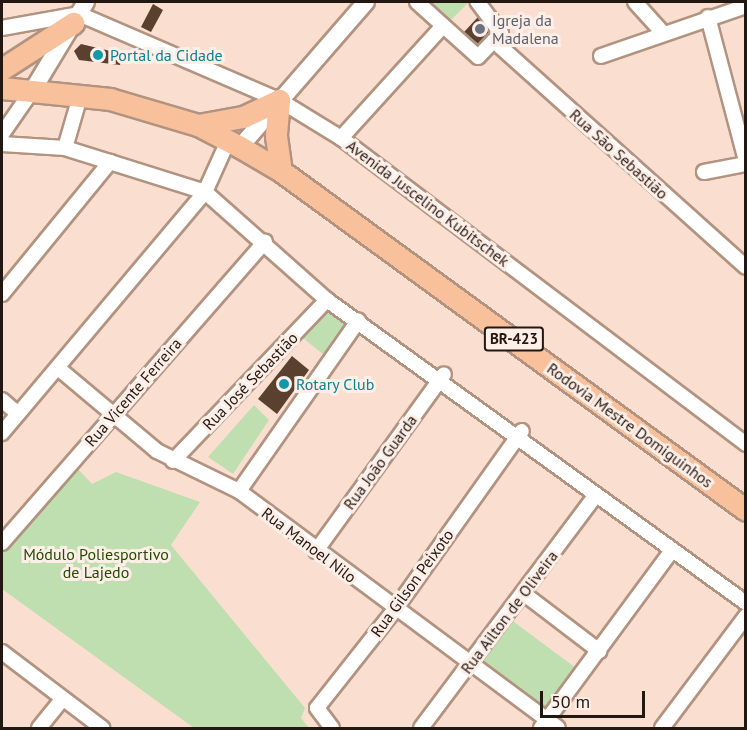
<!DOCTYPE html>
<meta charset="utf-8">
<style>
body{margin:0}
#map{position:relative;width:747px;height:730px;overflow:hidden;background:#fadfd0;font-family:"PT Sans",sans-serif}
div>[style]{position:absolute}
.green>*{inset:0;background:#c0dfb0}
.building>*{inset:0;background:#5a402f}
.roads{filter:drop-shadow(2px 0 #b29380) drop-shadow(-2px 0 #b29380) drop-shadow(0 2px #b29380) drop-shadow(0 -2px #b29380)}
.minor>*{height:14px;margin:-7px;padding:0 7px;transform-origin:7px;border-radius:7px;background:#fff}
.tertiary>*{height:16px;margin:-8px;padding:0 8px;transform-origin:8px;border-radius:8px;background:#fff}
.primary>*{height:21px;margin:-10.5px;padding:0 10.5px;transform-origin:10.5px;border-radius:10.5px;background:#f8c09b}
.dots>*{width:16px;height:16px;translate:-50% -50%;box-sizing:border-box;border:3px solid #fdefe8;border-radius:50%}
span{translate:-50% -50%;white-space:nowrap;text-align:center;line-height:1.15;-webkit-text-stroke:6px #fdefe8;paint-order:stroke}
.shield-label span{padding:2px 4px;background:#fdefe8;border:2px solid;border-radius:4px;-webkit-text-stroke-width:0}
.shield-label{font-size:15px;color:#231811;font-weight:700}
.worship-label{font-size:16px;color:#5b616d}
.left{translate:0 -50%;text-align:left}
.culture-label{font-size:16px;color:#0d838f}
.street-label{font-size:16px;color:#231811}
.park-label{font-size:16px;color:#234b02}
.frame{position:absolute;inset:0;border:3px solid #231811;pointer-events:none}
.scale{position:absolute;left:540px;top:691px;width:105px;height:27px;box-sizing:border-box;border:3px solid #231811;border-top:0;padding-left:8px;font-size:18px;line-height:21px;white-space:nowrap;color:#231811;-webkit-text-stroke:4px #fdefe8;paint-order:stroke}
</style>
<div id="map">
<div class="green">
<i style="clip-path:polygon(425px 2px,469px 2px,448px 23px)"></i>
<i style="clip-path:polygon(328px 311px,346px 325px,324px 355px,303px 338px)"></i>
<i style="clip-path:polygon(254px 405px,269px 420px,233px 474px,208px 457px)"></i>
<i style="clip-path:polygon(78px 469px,92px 484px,116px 472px,200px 502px,171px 545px,305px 708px,301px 718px,309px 728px,194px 728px,2px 589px,2px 552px)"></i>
<i style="clip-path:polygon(510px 619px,576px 668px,542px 710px,477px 663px)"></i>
</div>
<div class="building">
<i style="clip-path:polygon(153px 4px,163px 10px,151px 32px,141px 27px)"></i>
<i style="clip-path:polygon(478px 17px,489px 32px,478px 44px,464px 32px)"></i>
<i style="clip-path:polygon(81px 44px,123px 54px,120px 65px,79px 60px,74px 51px)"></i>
<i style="clip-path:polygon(292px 356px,309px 370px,277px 414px,258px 399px)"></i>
</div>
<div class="roads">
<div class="minor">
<i style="left:417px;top:2px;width:82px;rotate:42deg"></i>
<i style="left:478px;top:57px;width:33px;rotate:-46deg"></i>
<i style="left:501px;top:33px;width:39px;rotate:-127deg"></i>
<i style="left:635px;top:2px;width:42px;rotate:47.9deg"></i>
<i style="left:708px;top:17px;width:149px;rotate:75.2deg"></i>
<i style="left:2px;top:28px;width:78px;rotate:-10.3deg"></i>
<i style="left:79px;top:14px;width:218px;rotate:23.3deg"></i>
<i style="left:279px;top:100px;width:73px;rotate:31.5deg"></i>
<i style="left:341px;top:138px;width:508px;rotate:37.07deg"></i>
<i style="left:494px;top:41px;width:338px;rotate:41.9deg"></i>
<i style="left:601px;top:56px;width:153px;rotate:-19deg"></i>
<i style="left:2px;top:134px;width:56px;rotate:-55.2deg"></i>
<i style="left:341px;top:138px;width:151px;rotate:-47.7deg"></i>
<i style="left:2px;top:144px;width:63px;rotate:3.6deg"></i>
<i style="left:65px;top:148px;width:147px;rotate:17.4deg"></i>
<i style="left:205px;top:192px;width:163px;rotate:41.5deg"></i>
<i style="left:327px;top:300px;width:517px;rotate:35.87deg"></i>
<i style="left:65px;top:148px;width:57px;rotate:-73.8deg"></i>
<i style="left:704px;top:172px;width:43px;rotate:-10.8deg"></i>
<i style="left:2px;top:294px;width:171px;rotate:-50.7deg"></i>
<i style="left:58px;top:368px;width:129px;rotate:40deg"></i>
<i style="left:157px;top:451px;width:91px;rotate:26deg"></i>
<i style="left:239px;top:491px;width:397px;rotate:36.6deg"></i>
<i style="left:2px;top:400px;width:21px;rotate:41deg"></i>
<i style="left:2px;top:433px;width:315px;rotate:-49.9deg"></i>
<i style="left:205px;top:192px;width:56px;rotate:-65.7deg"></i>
<i style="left:173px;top:461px;width:223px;rotate:-46.3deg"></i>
<i style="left:239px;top:491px;width:208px;rotate:-55deg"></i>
<i style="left:2px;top:543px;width:400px;rotate:-48.9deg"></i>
<i style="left:316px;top:551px;width:218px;rotate:-54.1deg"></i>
<i style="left:523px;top:593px;width:96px;rotate:37.3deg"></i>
<i style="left:2px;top:652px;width:126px;rotate:37.2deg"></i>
<i style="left:39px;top:728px;width:38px;rotate:-51deg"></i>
<i style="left:332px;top:728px;width:25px;rotate:-127deg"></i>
<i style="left:317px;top:708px;width:127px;rotate:-51.7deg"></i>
<i style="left:396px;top:608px;width:217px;rotate:-54.6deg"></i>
<i style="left:421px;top:728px;width:291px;rotate:-53.1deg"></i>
<i style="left:541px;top:728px;width:221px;rotate:-53.6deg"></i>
<i style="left:662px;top:728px;width:140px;rotate:-53.1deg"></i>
</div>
<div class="tertiary">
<i style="left:34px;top:88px;width:100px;rotate:-58.8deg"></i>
<i style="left:240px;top:147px;width:192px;rotate:-49deg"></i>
</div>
<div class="primary">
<i style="left:2px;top:69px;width:85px;rotate:-32.9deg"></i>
<i style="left:2px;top:88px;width:109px;rotate:5.8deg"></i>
<i style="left:110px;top:99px;width:92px;rotate:16.5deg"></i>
<i style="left:198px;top:125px;width:47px;rotate:27.6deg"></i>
<i style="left:240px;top:147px;width:48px;rotate:30.3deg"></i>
<i style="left:281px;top:171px;width:575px;rotate:36.09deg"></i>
<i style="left:279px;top:100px;width:36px;rotate:95deg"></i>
<i style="left:276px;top:136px;width:35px;rotate:82deg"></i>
<i style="left:198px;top:125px;width:46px;rotate:-10.1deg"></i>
<i style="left:243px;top:117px;width:40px;rotate:-25deg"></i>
</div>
</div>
<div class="dots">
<i style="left:480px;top:29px;background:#6b7280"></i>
<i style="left:98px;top:55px;background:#0f9aa8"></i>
<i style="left:284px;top:384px;background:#0f9aa8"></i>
</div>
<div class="shield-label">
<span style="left:514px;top:339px">BR-423</span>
</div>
<div class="worship-label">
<span class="left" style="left:492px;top:29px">Igreja da<br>Madalena</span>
</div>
<div class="culture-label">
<span class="left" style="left:110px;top:55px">Portal da Cidade</span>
<span class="left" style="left:296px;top:384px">Rotary Club</span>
</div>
<div class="street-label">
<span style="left:619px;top:154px;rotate:42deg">Rua São Sebastião</span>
<span style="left:428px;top:203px;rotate:37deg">Avenida Juscelino Kubitschek</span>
<span style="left:250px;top:381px;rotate:-46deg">Rua José Sebastião</span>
<span style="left:133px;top:392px;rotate:-49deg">Rua Vicente Ferreira</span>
<span style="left:630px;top:425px;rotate:36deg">Rodovia Mestre Domiguinhos</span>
<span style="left:380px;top:462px;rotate:-54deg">Rua João Guarda</span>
<span style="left:309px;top:545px;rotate:37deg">Rua Manoel Nilo</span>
<span style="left:412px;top:583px;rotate:-54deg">Rua Gilson Peixoto</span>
<span style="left:509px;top:612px;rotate:-53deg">Rua Ailton de Oliveira</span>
</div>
<div class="park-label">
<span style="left:96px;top:563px">Módulo Poliesportivo<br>de Lajedo</span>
</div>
<div class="frame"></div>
<div class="scale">50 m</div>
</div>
